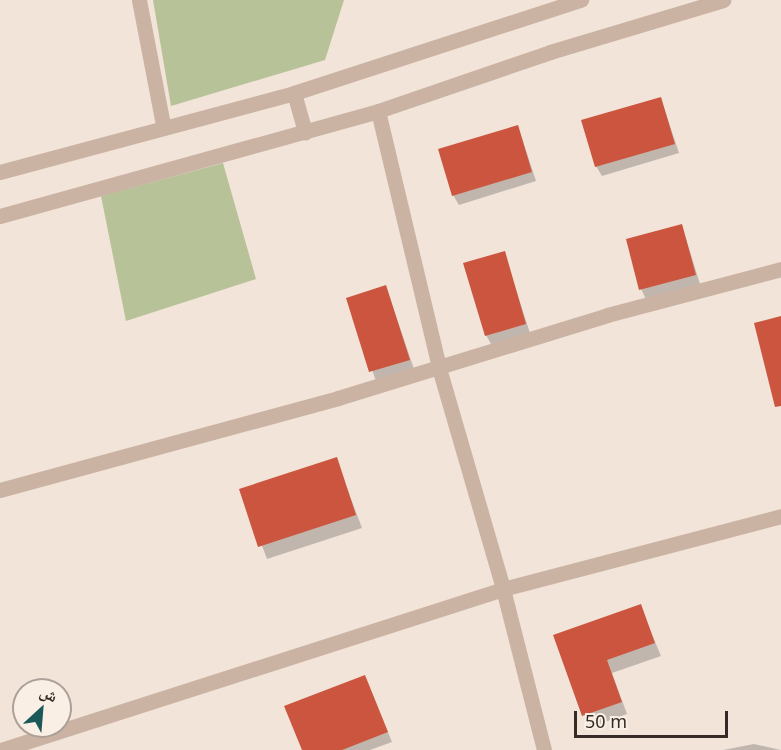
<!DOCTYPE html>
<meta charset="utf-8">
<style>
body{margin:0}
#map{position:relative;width:781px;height:750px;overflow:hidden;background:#f2e4d9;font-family:"Noto Sans","Noto Naskh Arabic",sans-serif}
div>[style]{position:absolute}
.green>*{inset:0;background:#b7c298}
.shadow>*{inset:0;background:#0003}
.building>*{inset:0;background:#cb553e}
.minor>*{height:15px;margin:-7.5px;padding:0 7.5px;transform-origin:7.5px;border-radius:7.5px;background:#cbb3a4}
span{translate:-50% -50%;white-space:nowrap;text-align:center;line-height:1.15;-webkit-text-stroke:4.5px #faefe5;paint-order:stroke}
.north{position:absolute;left:12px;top:678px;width:60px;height:60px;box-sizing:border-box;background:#faefe5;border:2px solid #aca099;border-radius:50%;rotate:26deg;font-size:16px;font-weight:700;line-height:24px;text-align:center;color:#362a26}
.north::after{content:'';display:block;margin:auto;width:21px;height:27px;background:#1a5958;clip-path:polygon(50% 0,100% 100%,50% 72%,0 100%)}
.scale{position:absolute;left:574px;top:711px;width:154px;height:27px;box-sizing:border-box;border:3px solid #362a26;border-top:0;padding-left:8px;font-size:18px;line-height:21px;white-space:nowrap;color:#362a26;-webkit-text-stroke:4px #faefe5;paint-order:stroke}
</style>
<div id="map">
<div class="green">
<i style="clip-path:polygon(153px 0,344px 0,325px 60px,171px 106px)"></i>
<i style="clip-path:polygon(223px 163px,256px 279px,126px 321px,101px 196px)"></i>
</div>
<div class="shadow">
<i style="clip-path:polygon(661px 99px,679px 153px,602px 176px,596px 166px)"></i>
<i style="clip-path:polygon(518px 126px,536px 181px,459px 205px,453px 195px)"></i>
<i style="clip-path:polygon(682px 226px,700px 284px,646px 299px,641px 289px)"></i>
<i style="clip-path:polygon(504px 253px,530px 333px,491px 344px,486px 335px)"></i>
<i style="clip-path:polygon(386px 287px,414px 369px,376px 381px,347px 299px)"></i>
<i style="clip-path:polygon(336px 459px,362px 528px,267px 559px,241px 490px)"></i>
<i style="clip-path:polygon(640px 606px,661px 656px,612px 673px,627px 714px,591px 727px,555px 635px)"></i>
<i style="clip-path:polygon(369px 686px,392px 742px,370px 750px,303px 750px)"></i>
<i style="clip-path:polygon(754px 744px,781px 750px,723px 750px)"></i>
</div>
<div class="building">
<i style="clip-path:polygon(661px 97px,675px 144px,595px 167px,581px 120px)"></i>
<i style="clip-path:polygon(518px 125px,532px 172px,452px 196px,438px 149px)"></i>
<i style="clip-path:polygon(682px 224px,696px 275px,639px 290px,626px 239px)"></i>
<i style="clip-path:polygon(505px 251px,526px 324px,485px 336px,463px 263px)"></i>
<i style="clip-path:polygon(386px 285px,410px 360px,369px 372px,346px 298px)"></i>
<i style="clip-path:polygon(781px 316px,781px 406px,775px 407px,754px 323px)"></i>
<i style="clip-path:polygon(337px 457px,356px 515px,258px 547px,239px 489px)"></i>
<i style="clip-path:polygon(641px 604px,655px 643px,607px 660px,622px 702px,582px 716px,553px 635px)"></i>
<i style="clip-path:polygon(365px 675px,388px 732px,342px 750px,302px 750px,284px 706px)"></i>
</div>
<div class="minor">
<i style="left:139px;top:0;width:127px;rotate:79.1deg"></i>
<i style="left:294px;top:93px;width:41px;rotate:74.2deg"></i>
<i style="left:378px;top:111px;width:264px;rotate:76.6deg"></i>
<i style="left:439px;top:368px;width:230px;rotate:73.8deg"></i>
<i style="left:503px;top:589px;width:166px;rotate:75.7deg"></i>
<i style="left:0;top:172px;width:304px;rotate:-15deg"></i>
<i style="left:294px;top:93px;width:302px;rotate:-18deg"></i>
<i style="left:0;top:216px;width:392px;rotate:-15.5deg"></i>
<i style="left:378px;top:111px;width:182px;rotate:-18.9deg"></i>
<i style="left:550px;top:52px;width:181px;rotate:-16.7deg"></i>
<i style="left:0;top:490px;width:350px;rotate:-15.2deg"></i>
<i style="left:338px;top:398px;width:282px;rotate:-17.1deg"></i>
<i style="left:607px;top:315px;width:180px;rotate:-14.8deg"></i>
<i style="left:1px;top:750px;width:527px;rotate:-17.78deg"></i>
<i style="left:503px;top:589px;width:287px;rotate:-14.7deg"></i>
</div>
<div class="north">ش</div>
<div class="scale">50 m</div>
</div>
